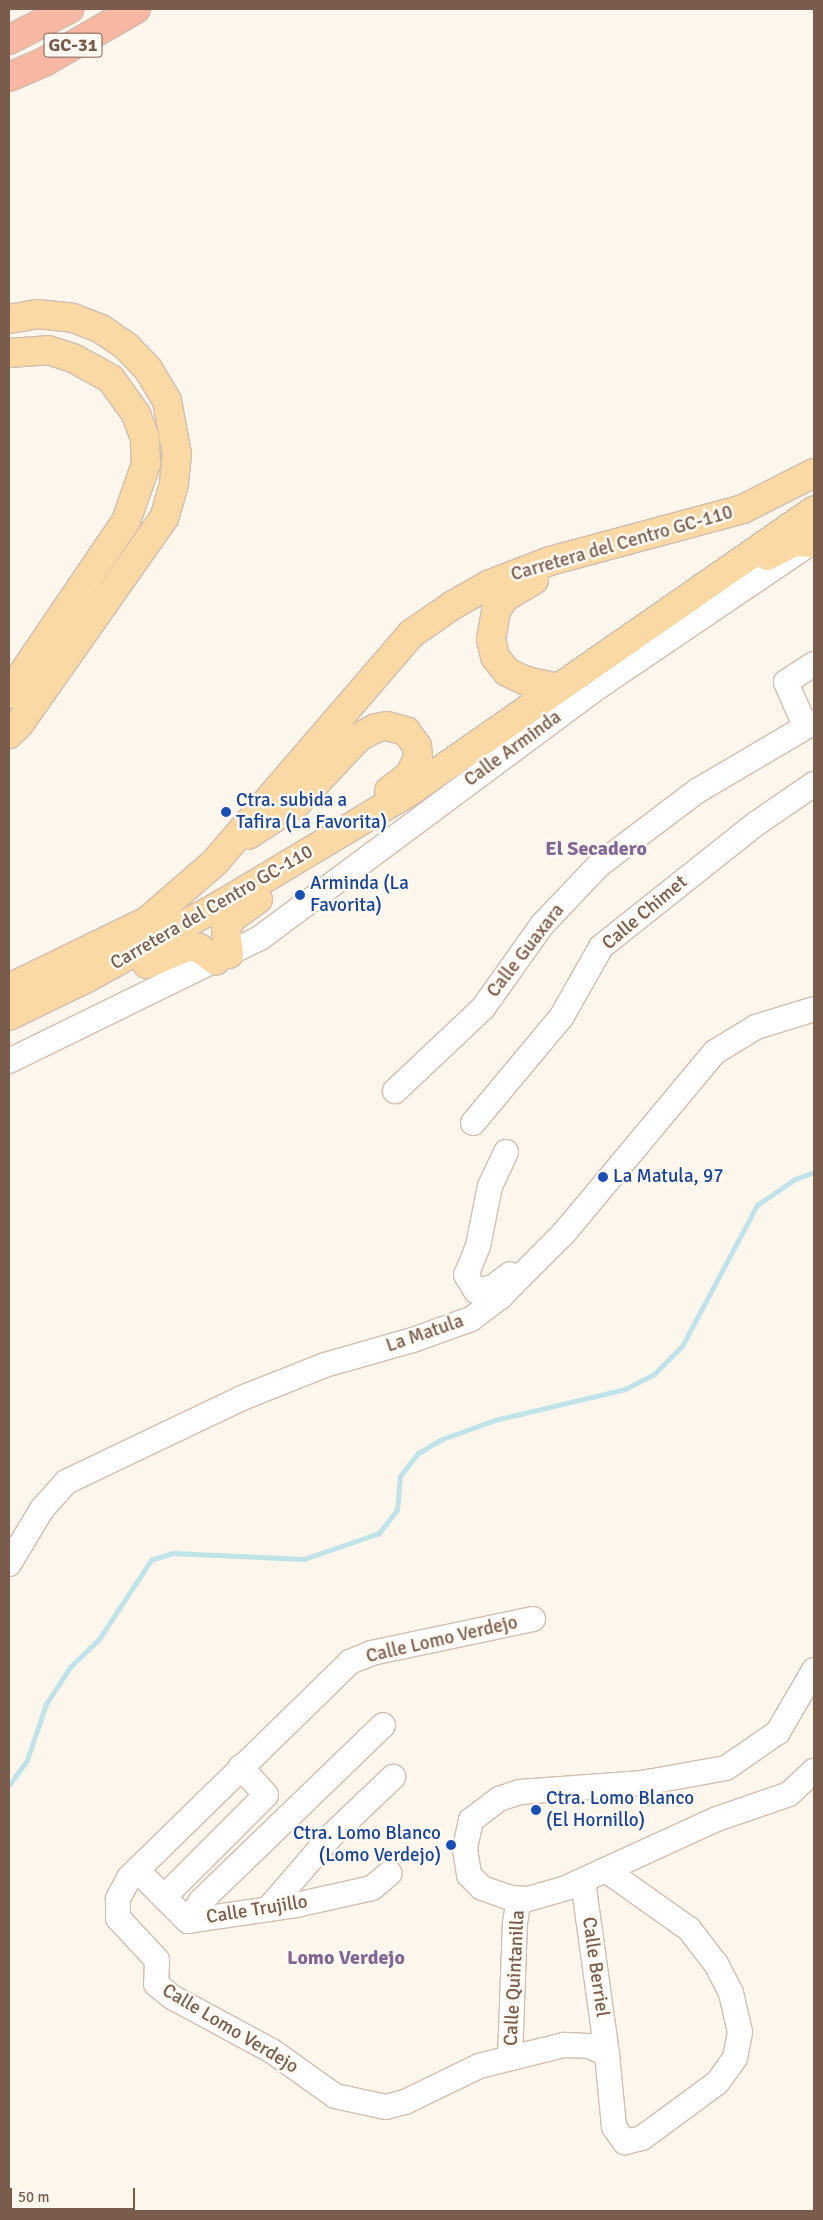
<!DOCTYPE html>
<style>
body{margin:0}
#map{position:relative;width:823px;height:2220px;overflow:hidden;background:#fdf6ec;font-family:Signika,sans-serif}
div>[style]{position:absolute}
.stream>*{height:5px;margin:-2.5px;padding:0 2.5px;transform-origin:2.5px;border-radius:2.5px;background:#bfe3e8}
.roads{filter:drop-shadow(1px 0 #d1beb0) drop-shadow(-1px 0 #d1beb0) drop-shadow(0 1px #d1beb0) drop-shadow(0 -1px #d1beb0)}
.minor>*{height:24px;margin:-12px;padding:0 12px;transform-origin:12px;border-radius:12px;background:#fff}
.major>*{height:28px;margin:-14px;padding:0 14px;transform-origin:14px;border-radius:14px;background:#fbd9a5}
.highway>*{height:28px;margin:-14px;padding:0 14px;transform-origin:14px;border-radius:14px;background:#f7b7a3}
.dots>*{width:14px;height:14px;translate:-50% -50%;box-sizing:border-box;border:2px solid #fffaf3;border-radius:50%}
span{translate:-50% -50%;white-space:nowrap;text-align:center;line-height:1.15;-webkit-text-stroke:5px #fffaf3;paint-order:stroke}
.shield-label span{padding:1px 4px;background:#fffaf3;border:1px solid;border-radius:4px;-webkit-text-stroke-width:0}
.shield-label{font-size:18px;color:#7a5c4d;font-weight:700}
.street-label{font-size:19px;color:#7a5c4d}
.transit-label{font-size:19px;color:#164399}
.left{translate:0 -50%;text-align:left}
.right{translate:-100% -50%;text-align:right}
.neighbourhood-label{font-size:20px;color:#846695;font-weight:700}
.frame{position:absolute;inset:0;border:10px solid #7a5c4d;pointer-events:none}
.scale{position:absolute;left:10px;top:2188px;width:125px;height:22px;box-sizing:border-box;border:2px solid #7a5c4d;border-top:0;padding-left:6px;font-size:15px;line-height:18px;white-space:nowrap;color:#7a5c4d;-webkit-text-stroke:4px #fffaf3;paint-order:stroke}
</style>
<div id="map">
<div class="stream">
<i style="left:9px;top:1785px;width:31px;rotate:-54deg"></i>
<i style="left:27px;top:1760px;width:59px;rotate:-71.3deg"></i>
<i style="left:46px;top:1704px;width:44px;rotate:-57deg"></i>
<i style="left:70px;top:1667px;width:40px;rotate:-44deg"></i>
<i style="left:99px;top:1639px;width:95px;rotate:-56.6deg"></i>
<i style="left:151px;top:1560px;width:22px;rotate:-18deg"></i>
<i style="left:172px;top:1553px;width:132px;rotate:2.6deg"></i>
<i style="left:304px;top:1559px;width:55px;rotate:-19.1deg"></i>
<i style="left:356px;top:1541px;width:24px;rotate:-19deg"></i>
<i style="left:379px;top:1533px;width:29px;rotate:-52deg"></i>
<i style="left:397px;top:1510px;width:34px;rotate:-85deg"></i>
<i style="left:400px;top:1476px;width:29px;rotate:-52deg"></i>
<i style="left:418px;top:1453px;width:28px;rotate:-30deg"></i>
<i style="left:442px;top:1439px;width:56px;rotate:-19.7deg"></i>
<i style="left:495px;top:1420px;width:134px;rotate:-13.4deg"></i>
<i style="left:625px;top:1389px;width:33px;rotate:-27deg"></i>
<i style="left:654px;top:1374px;width:40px;rotate:-45deg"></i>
<i style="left:682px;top:1346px;width:160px;rotate:-62deg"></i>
<i style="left:757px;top:1205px;width:46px;rotate:-34.4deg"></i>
<i style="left:795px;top:1179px;width:20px;rotate:-20deg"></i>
</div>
<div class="roads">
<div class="minor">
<i style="left:805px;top:726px;width:48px;rotate:-113.4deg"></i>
<i style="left:786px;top:682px;width:33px;rotate:-33deg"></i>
<i style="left:9px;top:1061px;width:280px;rotate:-26.1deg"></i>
<i style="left:260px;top:938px;width:421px;rotate:-36.6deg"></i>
<i style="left:598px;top:687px;width:250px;rotate:-34.1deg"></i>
<i style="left:395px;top:1091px;width:121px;rotate:-43.3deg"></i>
<i style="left:483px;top:1008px;width:102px;rotate:-54.6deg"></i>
<i style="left:542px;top:925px;width:83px;rotate:-46.5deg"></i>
<i style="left:599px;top:865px;width:123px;rotate:-37.1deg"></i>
<i style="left:697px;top:791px;width:136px;rotate:-30.5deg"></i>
<i style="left:473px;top:1123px;width:139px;rotate:-50.2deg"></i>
<i style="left:562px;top:1016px;width:79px;rotate:-60.5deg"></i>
<i style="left:601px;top:947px;width:199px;rotate:-38.5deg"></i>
<i style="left:757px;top:823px;width:69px;rotate:-34.4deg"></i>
<i style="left:506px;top:1152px;width:38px;rotate:115deg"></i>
<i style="left:490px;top:1186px;width:61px;rotate:101.3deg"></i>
<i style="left:478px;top:1246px;width:31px;rotate:112deg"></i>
<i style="left:466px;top:1275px;width:19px;rotate:58deg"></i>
<i style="left:476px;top:1291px;width:17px;rotate:-13deg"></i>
<i style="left:493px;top:1287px;width:21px;rotate:-37deg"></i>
<i style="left:9px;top:1564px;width:64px;rotate:-59deg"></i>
<i style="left:42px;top:1509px;width:36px;rotate:-48deg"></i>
<i style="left:66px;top:1482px;width:195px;rotate:-25.5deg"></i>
<i style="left:242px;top:1398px;width:89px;rotate:-21.7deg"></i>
<i style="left:325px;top:1365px;width:91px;rotate:-15.9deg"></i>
<i style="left:413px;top:1340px;width:62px;rotate:-19.9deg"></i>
<i style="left:471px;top:1319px;width:38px;rotate:-37deg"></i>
<i style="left:501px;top:1296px;width:89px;rotate:-45deg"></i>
<i style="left:564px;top:1233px;width:236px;rotate:-50.2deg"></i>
<i style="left:715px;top:1052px;width:48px;rotate:-31.4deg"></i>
<i style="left:756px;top:1027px;width:61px;rotate:-17.2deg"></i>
<i style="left:533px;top:1619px;width:165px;rotate:168.1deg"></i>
<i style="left:372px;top:1653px;width:24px;rotate:158deg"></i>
<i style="left:350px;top:1662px;width:309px;rotate:135.7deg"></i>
<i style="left:129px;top:1878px;width:24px;rotate:118deg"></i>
<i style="left:118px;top:1899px;width:19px;rotate:90deg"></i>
<i style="left:118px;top:1918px;width:57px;rotate:47.1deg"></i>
<i style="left:157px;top:1960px;width:24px;rotate:92deg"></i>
<i style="left:156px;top:1984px;width:21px;rotate:39deg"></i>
<i style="left:172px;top:1997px;width:114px;rotate:28.4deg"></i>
<i style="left:272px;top:2051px;width:77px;rotate:35.5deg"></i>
<i style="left:335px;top:2096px;width:52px;rotate:12.2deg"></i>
<i style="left:386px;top:2107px;width:20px;rotate:-15deg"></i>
<i style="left:405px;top:2102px;width:82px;rotate:-25.9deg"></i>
<i style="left:479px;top:2066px;width:88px;rotate:-13.9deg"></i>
<i style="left:564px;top:2045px;width:25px;rotate:2deg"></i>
<i style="left:589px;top:2046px;width:20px;rotate:24deg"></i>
<i style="left:607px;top:2054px;width:73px;rotate:84.5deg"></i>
<i style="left:614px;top:2127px;width:19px;rotate:54deg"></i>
<i style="left:625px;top:2142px;width:17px;rotate:-13deg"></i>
<i style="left:642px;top:2138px;width:93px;rotate:-36.3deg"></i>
<i style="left:717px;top:2083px;width:31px;rotate:-54deg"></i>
<i style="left:735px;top:2058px;width:26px;rotate:-79deg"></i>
<i style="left:740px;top:2032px;width:40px;rotate:-103deg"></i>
<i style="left:731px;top:1993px;width:33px;rotate:-117deg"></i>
<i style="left:716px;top:1964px;width:44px;rotate:-127.6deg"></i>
<i style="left:689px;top:1929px;width:100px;rotate:-144.7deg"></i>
<i style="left:814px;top:1670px;width:72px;rotate:120.1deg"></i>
<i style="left:778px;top:1732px;width:63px;rotate:145.3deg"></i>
<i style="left:726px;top:1768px;width:84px;rotate:169.8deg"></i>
<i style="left:643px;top:1783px;width:123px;rotate:175.8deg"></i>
<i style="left:520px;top:1792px;width:22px;rotate:162deg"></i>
<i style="left:499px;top:1799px;width:35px;rotate:143deg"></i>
<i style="left:471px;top:1820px;width:30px;rotate:102deg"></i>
<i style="left:465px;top:1849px;width:26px;rotate:81deg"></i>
<i style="left:469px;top:1875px;width:18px;rotate:45deg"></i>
<i style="left:482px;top:1888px;width:31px;rotate:19deg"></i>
<i style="left:511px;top:1898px;width:17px;rotate:3deg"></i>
<i style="left:528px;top:1899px;width:40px;rotate:-16deg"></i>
<i style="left:566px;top:1888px;width:166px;rotate:-24.6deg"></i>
<i style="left:717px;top:1819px;width:76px;rotate:-19.1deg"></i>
<i style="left:789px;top:1794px;width:34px;rotate:-43deg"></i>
<i style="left:137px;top:1870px;width:72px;rotate:45deg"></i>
<i style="left:188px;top:1921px;width:109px;rotate:-8.4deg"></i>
<i style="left:296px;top:1905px;width:78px;rotate:-12.6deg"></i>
<i style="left:372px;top:1888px;width:23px;rotate:-40deg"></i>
<i style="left:583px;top:1881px;width:175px;rotate:82.1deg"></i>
<i style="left:164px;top:1897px;width:144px;rotate:-45deg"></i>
<i style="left:266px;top:1795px;width:38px;rotate:-132deg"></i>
<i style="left:268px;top:1909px;width:96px;rotate:-49.2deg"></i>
<i style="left:331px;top:1836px;width:86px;rotate:-43.6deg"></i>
<i style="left:188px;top:1921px;width:24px;rotate:-57deg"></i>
<i style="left:201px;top:1901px;width:253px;rotate:-44deg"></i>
<i style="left:510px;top:2058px;width:135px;rotate:-87.9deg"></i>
<i style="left:515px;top:1923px;width:24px;rotate:-81deg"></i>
</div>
<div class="major">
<i style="left:9px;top:319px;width:28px;rotate:-10deg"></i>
<i style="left:37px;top:314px;width:36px;rotate:6deg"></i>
<i style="left:73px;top:318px;width:30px;rotate:21deg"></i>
<i style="left:101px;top:329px;width:30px;rotate:34deg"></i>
<i style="left:126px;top:346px;width:32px;rotate:46deg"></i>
<i style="left:148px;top:369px;width:37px;rotate:59deg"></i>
<i style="left:167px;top:401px;width:54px;rotate:79.3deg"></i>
<i style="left:177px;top:454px;width:30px;rotate:96deg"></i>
<i style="left:174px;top:484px;width:35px;rotate:106deg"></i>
<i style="left:164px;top:518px;width:251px;rotate:125.1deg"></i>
<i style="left:20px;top:723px;width:16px;rotate:135deg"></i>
<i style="left:9px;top:353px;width:39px;rotate:-4deg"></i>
<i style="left:48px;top:350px;width:26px;rotate:18deg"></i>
<i style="left:73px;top:358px;width:43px;rotate:28.9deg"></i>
<i style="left:111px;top:379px;width:43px;rotate:54.5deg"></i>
<i style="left:136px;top:414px;width:27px;rotate:70deg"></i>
<i style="left:145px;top:439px;width:25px;rotate:88deg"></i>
<i style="left:146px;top:464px;width:60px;rotate:109.3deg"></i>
<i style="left:126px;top:521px;width:209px;rotate:124.1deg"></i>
<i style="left:767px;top:556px;width:30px;rotate:-27deg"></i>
<i style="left:794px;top:542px;width:19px;rotate:3deg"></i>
<i style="left:813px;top:543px;width:13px;rotate:-119deg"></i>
<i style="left:807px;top:532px;width:17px;rotate:-65deg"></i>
<i style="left:534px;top:580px;width:35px;rotate:149deg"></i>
<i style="left:504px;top:598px;width:15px;rotate:122deg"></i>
<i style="left:496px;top:611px;width:28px;rotate:100deg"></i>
<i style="left:491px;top:639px;width:18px;rotate:77deg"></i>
<i style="left:495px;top:657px;width:19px;rotate:51deg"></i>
<i style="left:507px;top:672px;width:21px;rotate:25deg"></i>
<i style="left:526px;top:681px;width:33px;rotate:12deg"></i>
<i style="left:248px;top:835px;width:59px;rotate:-33.1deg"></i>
<i style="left:297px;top:803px;width:91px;rotate:-46.8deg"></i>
<i style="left:359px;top:737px;width:19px;rotate:-28deg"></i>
<i style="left:376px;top:728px;width:11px;rotate:-10deg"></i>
<i style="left:387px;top:726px;width:20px;rotate:15deg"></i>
<i style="left:406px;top:731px;width:19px;rotate:54deg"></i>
<i style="left:417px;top:746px;width:11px;rotate:85deg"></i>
<i style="left:418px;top:757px;width:20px;rotate:114deg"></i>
<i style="left:410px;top:775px;width:26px;rotate:143deg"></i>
<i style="left:229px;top:954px;width:25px;rotate:-97deg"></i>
<i style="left:226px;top:929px;width:13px;rotate:-61deg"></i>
<i style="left:232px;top:918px;width:32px;rotate:-36deg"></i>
<i style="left:147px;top:964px;width:43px;rotate:-23deg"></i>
<i style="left:187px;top:947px;width:12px;rotate:5deg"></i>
<i style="left:199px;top:948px;width:21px;rotate:37deg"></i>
<i style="left:9px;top:988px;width:153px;rotate:-25.9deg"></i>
<i style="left:147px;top:921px;width:90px;rotate:-40.9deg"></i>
<i style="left:215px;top:862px;width:301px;rotate:-49.3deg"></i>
<i style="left:411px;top:634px;width:51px;rotate:-34.6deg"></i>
<i style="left:453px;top:605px;width:43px;rotate:-29.6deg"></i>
<i style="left:490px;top:584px;width:64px;rotate:-21deg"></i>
<i style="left:550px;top:561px;width:200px;rotate:-15.1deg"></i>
<i style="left:743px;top:509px;width:80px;rotate:-26.9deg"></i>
<i style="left:9px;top:1016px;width:87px;rotate:-26deg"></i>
<i style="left:87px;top:978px;width:154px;rotate:-28.7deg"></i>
<i style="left:222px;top:904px;width:218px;rotate:-30.9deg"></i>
<i style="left:409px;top:792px;width:493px;rotate:-34.8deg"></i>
</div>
<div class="highway">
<i style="left:9px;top:40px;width:68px;rotate:-27.3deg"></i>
<i style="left:9px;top:77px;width:38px;rotate:-23deg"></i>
<i style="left:44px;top:62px;width:106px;rotate:-29.9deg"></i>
</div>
</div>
<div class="dots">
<i style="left:226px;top:812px;background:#1a4fb4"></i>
<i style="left:300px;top:895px;background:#1a4fb4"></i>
<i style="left:603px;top:1177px;background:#1a4fb4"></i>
<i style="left:536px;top:1810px;background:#1a4fb4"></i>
<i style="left:451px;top:1845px;background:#1a4fb4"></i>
</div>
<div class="shield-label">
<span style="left:73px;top:45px">GC-31</span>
</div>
<div class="street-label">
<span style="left:622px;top:544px;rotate:-16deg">Carretera del Centro GC-110</span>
<span style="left:513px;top:749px;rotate:-36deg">Calle Arminda</span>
<span style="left:212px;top:908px;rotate:-30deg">Carretera del Centro GC-110</span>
<span style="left:645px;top:913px;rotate:-40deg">Calle Chimet</span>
<span style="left:526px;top:951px;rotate:-52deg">Calle Guaxara</span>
<span style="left:425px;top:1334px;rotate:-19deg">La Matula</span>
<span style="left:442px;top:1640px;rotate:-13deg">Calle Lomo Verdejo</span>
<span style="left:257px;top:1910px;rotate:-9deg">Calle Trujillo</span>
<span style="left:595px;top:1967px;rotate:82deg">Calle Berriel</span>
<span style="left:515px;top:1978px;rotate:-87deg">Calle Quintanilla</span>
<span style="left:230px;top:2029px;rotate:31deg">Calle Lomo Verdejo</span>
</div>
<div class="transit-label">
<span class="left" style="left:236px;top:812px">Ctra. subida a<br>Tafira (La Favorita)</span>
<span class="left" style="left:310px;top:895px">Arminda (La<br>Favorita)</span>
<span class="left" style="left:613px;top:1177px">La Matula, 97</span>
<span class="left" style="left:546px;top:1810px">Ctra. Lomo Blanco<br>(El Hornillo)</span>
<span class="right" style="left:441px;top:1845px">Ctra. Lomo Blanco<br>(Lomo Verdejo)</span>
</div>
<div class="neighbourhood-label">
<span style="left:596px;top:848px">El Secadero</span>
<span style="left:346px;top:1957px">Lomo Verdejo</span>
</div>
<div class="frame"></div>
<div class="scale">50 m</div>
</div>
